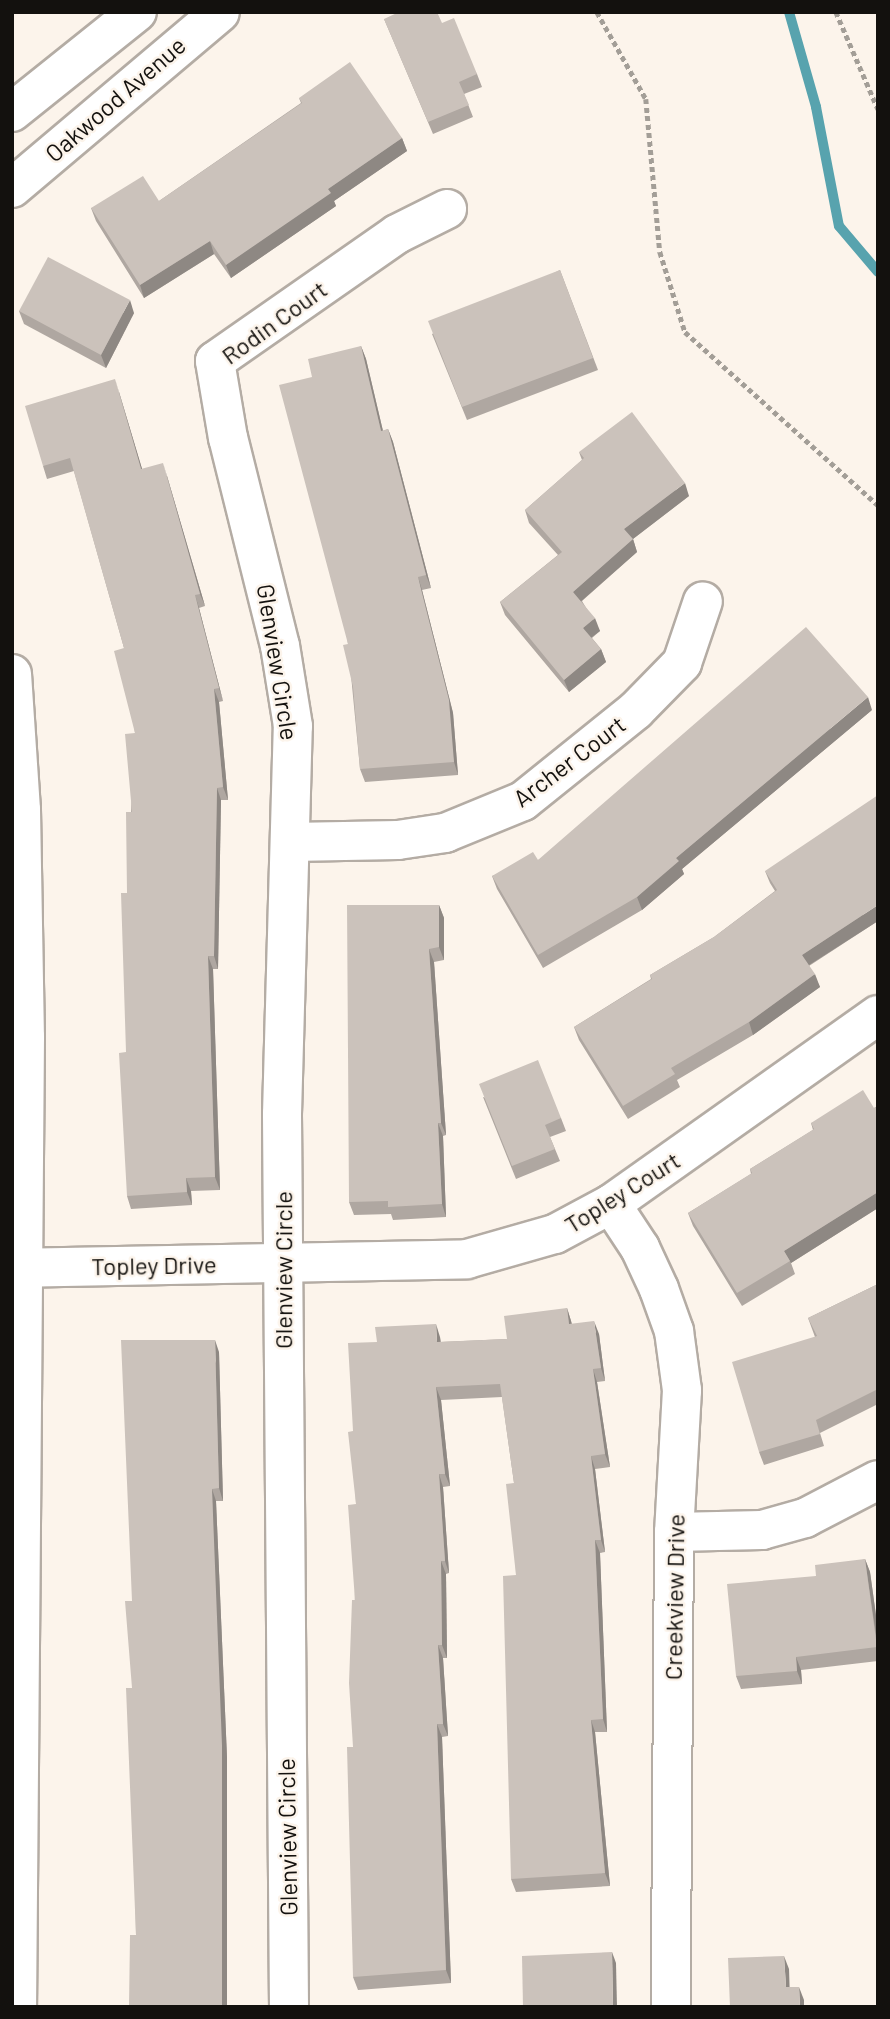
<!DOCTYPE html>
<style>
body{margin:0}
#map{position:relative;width:890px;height:2019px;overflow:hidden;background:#fcf4eb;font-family:Barlow,sans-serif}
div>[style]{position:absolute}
.stream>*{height:10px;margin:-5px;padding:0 5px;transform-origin:5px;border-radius:5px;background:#58a3ae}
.path>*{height:4.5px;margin-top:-2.25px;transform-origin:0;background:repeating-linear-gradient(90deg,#a39e97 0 5px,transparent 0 8.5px)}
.roads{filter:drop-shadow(2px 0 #b4aca4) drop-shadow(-2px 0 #b4aca4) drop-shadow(0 2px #b4aca4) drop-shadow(0 -2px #b4aca4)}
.minor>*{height:38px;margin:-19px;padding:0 19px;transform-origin:19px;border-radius:19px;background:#fff}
.major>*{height:38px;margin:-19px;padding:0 19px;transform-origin:19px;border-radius:19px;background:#fff}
.wall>*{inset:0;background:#afa7a1}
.shaded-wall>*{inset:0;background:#8e8883}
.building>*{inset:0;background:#cbc2bb}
span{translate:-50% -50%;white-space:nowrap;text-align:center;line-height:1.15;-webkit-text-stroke:5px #fcf4eb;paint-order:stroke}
.street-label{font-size:24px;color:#13110e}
.frame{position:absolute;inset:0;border:14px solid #13110e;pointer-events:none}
</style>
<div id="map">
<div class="stream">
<i style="left:789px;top:12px;width:99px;rotate:74.1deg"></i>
<i style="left:816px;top:107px;width:121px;rotate:79.1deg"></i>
<i style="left:839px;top:226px;width:60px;rotate:49.7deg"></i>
</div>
<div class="path">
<i style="left:597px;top:12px;width:100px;rotate:60.6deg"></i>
<i style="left:646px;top:99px;width:154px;rotate:84.8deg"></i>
<i style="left:660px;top:252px;width:84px;rotate:72.6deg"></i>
<i style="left:685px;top:332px;width:259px;rotate:41.9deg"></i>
<i style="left:836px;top:12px;width:106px;rotate:66.6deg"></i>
</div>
<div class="roads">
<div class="minor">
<i style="left:291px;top:842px;width:107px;rotate:-1.1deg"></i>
<i style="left:398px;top:840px;width:48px;rotate:-8.5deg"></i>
<i style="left:445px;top:833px;width:84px;rotate:-22.3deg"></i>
<i style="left:523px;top:801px;width:145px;rotate:-38.8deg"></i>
<i style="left:636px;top:710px;width:66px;rotate:-45.6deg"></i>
<i style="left:682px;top:663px;width:65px;rotate:-71.3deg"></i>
<i style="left:611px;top:1204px;width:53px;rotate:56.6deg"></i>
<i style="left:640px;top:1248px;width:45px;rotate:65.1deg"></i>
<i style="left:659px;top:1289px;width:45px;rotate:70.3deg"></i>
<i style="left:674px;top:1331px;width:60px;rotate:82.3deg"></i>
<i style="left:682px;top:1390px;width:142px;rotate:93.2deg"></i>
<i style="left:674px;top:1532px;width:475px;rotate:90.4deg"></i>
<i style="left:12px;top:1268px;width:455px;rotate:-1.1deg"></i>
<i style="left:467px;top:1259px;width:91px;rotate:-15.9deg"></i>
<i style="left:555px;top:1234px;width:64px;rotate:-28.2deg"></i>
<i style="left:611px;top:1204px;width:327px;rotate:-35.3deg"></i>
<i style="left:674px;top:1532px;width:88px;rotate:-1.3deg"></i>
<i style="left:762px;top:1530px;width:45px;rotate:-15.6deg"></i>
<i style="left:805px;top:1518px;width:82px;rotate:-27.5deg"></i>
<i style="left:289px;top:2007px;width:893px;rotate:-90.45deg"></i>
<i style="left:282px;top:1114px;width:388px;rotate:-88.4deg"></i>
<i style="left:293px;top:726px;width:81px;rotate:-99.2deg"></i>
<i style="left:280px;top:646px;width:214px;rotate:-104deg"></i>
<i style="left:228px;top:438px;width:78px;rotate:-99.6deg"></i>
<i style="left:215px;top:361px;width:222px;rotate:-34.9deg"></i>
<i style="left:397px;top:234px;width:56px;rotate:-26.6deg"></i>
</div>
<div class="major">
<i style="left:12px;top:112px;width:160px;rotate:-38.7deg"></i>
<i style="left:12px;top:188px;width:272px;rotate:-40.2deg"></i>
<i style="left:12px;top:674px;width:136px;rotate:86.2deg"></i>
<i style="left:21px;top:810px;width:227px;rotate:89deg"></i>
<i style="left:25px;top:1037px;width:970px;rotate:90.47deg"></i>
</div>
</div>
<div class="wall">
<i style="clip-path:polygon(384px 19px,442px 23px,477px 74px,482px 87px,464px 94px,473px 117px,433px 134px)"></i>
<i style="clip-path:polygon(299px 98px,402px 138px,407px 151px,334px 201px,336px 206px,231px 278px,214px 254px,144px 298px,96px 221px,91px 208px,159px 201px,301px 103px)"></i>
<i style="clip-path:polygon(560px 270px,598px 370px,467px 420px,432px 334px)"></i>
<i style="clip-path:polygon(19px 311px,134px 313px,106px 368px,24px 324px)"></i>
<i style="clip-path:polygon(361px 346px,366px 359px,383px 431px,388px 429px,393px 442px,431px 588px,422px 590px,453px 713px,458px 775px,365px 782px,360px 769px,348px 644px,312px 377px)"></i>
<i style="clip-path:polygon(119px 392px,142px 469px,167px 476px,205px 606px,199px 608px,223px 701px,219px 702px,228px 800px,221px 800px,218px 969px,213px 969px,220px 1190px,191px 1191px,192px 1205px,131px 1209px,127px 1196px,127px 893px,135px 733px,124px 648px,74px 471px,47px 479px,43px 466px)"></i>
<i style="clip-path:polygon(579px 452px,689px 496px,633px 539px,637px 552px,582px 601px,600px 631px,592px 638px,601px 649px,606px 662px,569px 692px,505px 615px,500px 602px,558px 555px,529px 523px,525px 510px,582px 460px)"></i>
<i style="clip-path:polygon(872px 710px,682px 869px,684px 874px,642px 910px,543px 968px,497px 889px,492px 876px,538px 860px)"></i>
<i style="clip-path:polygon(765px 871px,878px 921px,809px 966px,820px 987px,753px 1035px,677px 1080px,680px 1087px,628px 1119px,579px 1040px,574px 1027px,651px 979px,650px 975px,714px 937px,775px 891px,770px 883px)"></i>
<i style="clip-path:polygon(439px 905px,444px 918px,444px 960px,434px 962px,446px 1135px,443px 1136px,446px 1217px,393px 1220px,391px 1214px,354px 1215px,349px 1202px)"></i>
<i style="clip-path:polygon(483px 1097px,561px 1118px,566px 1131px,550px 1137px,560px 1161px,516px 1179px)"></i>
<i style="clip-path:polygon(878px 1106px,878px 1208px,791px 1263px,795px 1274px,742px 1306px,693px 1226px,688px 1213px,751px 1174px,750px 1169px,813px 1130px,811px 1123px,874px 1108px)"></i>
<i style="clip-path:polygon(878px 1284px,878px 1404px,820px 1433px,824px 1446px,764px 1465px,759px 1452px,815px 1337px,808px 1318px)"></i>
<i style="clip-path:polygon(567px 1308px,572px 1324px,599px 1334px,605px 1381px,597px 1382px,610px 1467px,595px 1469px,605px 1552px,600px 1553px,607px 1732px,595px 1732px,610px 1886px,516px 1892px,511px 1879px,516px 1575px,514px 1483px,502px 1397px,441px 1400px,450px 1486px,443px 1487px,449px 1573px,446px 1574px,447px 1658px,443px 1658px,448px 1736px,442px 1737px,451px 1983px,358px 1990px,353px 1977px,353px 1747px,356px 1504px,353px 1431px,440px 1337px,441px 1342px,507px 1339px)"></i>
<i style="clip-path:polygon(219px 1352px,223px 1501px,216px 1501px,227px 1757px,136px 1935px,132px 1688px,132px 1601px)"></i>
<i style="clip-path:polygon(865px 1559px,870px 1572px,878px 1630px,878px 1661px,801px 1670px,802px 1684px,741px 1689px,736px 1676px,816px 1576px)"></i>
</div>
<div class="shaded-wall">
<i style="clip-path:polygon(402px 138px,407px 151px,334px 201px,336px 206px,231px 278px,226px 265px,328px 189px)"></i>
<i style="clip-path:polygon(210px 241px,214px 254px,144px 298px,140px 285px)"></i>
<i style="clip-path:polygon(130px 300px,134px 313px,106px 368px,101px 355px)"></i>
<i style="clip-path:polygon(361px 346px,366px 359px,386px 444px,381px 431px)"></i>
<i style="clip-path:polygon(115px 379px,119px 392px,146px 482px,141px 469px)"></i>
<i style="clip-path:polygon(388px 429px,393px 442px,431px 588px,426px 575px)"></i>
<i style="clip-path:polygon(163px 463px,167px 476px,205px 606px,200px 594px)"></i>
<i style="clip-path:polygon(685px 483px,689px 496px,629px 542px,624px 529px)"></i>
<i style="clip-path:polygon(633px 539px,637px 552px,578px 604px,573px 592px)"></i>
<i style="clip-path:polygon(418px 577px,422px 590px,453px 713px,458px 775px,454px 762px)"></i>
<i style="clip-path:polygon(195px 595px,199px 608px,223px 701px,219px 688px)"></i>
<i style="clip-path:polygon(595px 618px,600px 631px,588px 640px,583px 628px)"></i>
<i style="clip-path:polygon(601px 649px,606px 662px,569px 692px,564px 680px)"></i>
<i style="clip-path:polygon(214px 689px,219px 702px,228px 800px,223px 787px)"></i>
<i style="clip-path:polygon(868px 697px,872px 710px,682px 869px,684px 874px,642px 910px,637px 897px,676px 858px)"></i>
<i style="clip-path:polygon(217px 788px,221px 800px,218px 969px,214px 956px)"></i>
<i style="clip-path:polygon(439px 905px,444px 918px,444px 960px,439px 947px)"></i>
<i style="clip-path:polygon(878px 905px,878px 921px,806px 967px,802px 955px)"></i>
<i style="clip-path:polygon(429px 949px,434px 962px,446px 1135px,441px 1123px)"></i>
<i style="clip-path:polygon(208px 956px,213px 969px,220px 1190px,215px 1177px)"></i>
<i style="clip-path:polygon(815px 974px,820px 987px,753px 1035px,749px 1022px)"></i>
<i style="clip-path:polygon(438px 1123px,443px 1136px,446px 1217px,442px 1204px)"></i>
<i style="clip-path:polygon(186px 1178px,191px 1191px,192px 1205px,187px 1192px)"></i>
<i style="clip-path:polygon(878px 1192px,878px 1208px,791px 1263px,784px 1251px)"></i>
<i style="clip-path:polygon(567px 1308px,571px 1321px,574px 1337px,569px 1324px)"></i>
<i style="clip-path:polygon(594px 1321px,599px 1334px,605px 1381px,601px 1368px)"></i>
<i style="clip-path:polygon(436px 1324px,440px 1337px,441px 1355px,437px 1342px)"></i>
<i style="clip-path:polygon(215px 1340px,219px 1352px,223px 1501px,219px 1488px)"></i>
<i style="clip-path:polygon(593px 1369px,597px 1382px,610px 1467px,605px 1454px)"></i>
<i style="clip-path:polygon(436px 1387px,441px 1400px,450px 1486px,445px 1474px)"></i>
<i style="clip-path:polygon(591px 1456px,595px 1469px,605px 1552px,601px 1540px)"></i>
<i style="clip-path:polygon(439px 1474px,443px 1487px,449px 1573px,445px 1561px)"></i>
<i style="clip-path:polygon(212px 1489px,216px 1501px,227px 1757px,227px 2007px,222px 2007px)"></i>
<i style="clip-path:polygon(595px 1540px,600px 1553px,607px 1732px,603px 1719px)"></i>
<i style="clip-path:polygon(865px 1559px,870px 1572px,878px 1630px,878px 1649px)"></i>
<i style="clip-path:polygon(441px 1561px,446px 1574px,447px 1658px,442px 1645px)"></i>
<i style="clip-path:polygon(438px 1645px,443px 1658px,448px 1736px,443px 1724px)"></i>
<i style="clip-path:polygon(796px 1657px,801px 1670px,802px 1684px,797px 1671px)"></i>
<i style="clip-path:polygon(591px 1720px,595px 1732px,610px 1886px,605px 1873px)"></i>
<i style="clip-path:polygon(437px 1724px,442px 1737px,451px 1983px,446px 1970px)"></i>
<i style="clip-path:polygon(612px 1952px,616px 1963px,617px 2007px,613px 2007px)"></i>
<i style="clip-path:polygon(784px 1956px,789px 1969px,790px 2000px,786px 1987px)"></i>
<i style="clip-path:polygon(799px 1987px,804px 2000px,804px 2007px,800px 2007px)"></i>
</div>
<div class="building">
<i style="clip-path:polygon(399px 12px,437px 12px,442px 23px,454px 18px,477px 74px,459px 82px,469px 105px,428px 122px,384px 19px)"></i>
<i style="clip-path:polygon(350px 62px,402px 138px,328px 189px,331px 193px,226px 265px,210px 241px,140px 285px,91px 208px,143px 176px,159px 201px,302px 103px,299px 98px)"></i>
<i style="clip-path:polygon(48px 257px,130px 300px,101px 355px,19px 311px)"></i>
<i style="clip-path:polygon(560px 270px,593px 358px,462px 407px,428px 321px)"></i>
<i style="clip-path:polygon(361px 346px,381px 431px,388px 429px,426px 575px,418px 577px,449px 700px,454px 762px,360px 769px,353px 687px,343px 645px,348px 644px,279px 385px,312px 377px,308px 359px)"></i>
<i style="clip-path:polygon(115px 379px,141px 469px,163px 463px,200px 594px,195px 595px,219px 688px,214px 689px,223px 787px,217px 788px,214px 956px,208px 956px,215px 1177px,186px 1178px,187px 1192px,127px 1196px,119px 1053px,126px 1052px,121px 893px,127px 893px,126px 812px,132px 812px,125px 734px,135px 733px,114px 651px,124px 648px,70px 458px,43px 466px,25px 406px)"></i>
<i style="clip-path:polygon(632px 412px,685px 483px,624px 529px,633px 539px,573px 592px,595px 618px,583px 628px,601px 649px,564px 680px,500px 602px,562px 552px,525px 510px,584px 458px,579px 452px)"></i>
<i style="clip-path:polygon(806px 627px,868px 697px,676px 858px,679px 861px,637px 897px,538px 955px,492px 876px,533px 852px,538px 860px)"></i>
<i style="clip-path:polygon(878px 795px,878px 905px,802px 955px,815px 974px,749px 1022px,671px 1068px,675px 1074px,623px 1106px,574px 1027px,652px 979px,650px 975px,714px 937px,777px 890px,765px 871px)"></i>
<i style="clip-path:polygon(347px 905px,439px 905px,439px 947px,429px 949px,441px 1123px,438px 1123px,442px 1204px,388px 1207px,388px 1201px,349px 1202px)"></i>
<i style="clip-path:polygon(538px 1060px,561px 1118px,545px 1125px,555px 1149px,512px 1166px,479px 1084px)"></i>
<i style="clip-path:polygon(863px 1090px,874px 1108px,878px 1106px,878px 1192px,784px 1251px,790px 1261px,737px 1293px,688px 1213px,752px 1173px,750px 1169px,814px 1129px,811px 1123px)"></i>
<i style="clip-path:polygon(878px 1284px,878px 1389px,816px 1420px,820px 1434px,759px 1452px,732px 1362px,817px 1336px,808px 1318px)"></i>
<i style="clip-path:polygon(567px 1308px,569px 1324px,594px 1321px,601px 1368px,593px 1369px,605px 1454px,591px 1456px,601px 1540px,595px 1540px,603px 1719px,591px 1720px,605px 1873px,511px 1879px,503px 1576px,516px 1575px,506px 1484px,514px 1483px,500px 1384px,436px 1387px,445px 1474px,439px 1474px,445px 1561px,441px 1561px,442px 1645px,438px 1645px,443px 1724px,437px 1724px,446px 1970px,353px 1977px,347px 1747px,353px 1747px,349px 1683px,352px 1600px,355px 1600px,348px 1505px,356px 1504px,348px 1432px,353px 1431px,348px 1343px,377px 1342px,375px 1327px,436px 1324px,437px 1342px,507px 1339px,504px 1316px)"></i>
<i style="clip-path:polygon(121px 1340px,215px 1340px,219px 1488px,212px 1489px,222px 1745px,222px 2007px,129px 2007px,130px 1935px,136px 1935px,126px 1688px,132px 1688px,125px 1601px,132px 1601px)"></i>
<i style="clip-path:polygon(865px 1559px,877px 1647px,796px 1657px,797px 1671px,736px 1676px,727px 1584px,816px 1576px,815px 1565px)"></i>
<i style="clip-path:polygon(612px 1952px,613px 2007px,523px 2007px,522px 1956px)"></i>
<i style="clip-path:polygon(784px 1956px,786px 1987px,799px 1987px,800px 2007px,730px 2007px,728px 1958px)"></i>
</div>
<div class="street-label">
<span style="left:115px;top:99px;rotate:-41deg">Oakwood Avenue</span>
<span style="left:274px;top:322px;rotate:-36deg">Rodin Court</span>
<span style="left:278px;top:662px;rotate:81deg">Glenview Circle</span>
<span style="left:569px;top:761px;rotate:-37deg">Archer Court</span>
<span style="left:622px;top:1192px;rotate:-32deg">Topley Court</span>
<span style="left:154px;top:1265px;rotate:-1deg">Topley Drive</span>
<span style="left:283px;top:1270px;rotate:-90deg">Glenview Circle</span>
<span style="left:674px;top:1597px;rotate:-89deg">Creekview Drive</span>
<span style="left:287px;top:1837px;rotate:-91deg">Glenview Circle</span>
</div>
<div class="frame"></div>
</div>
